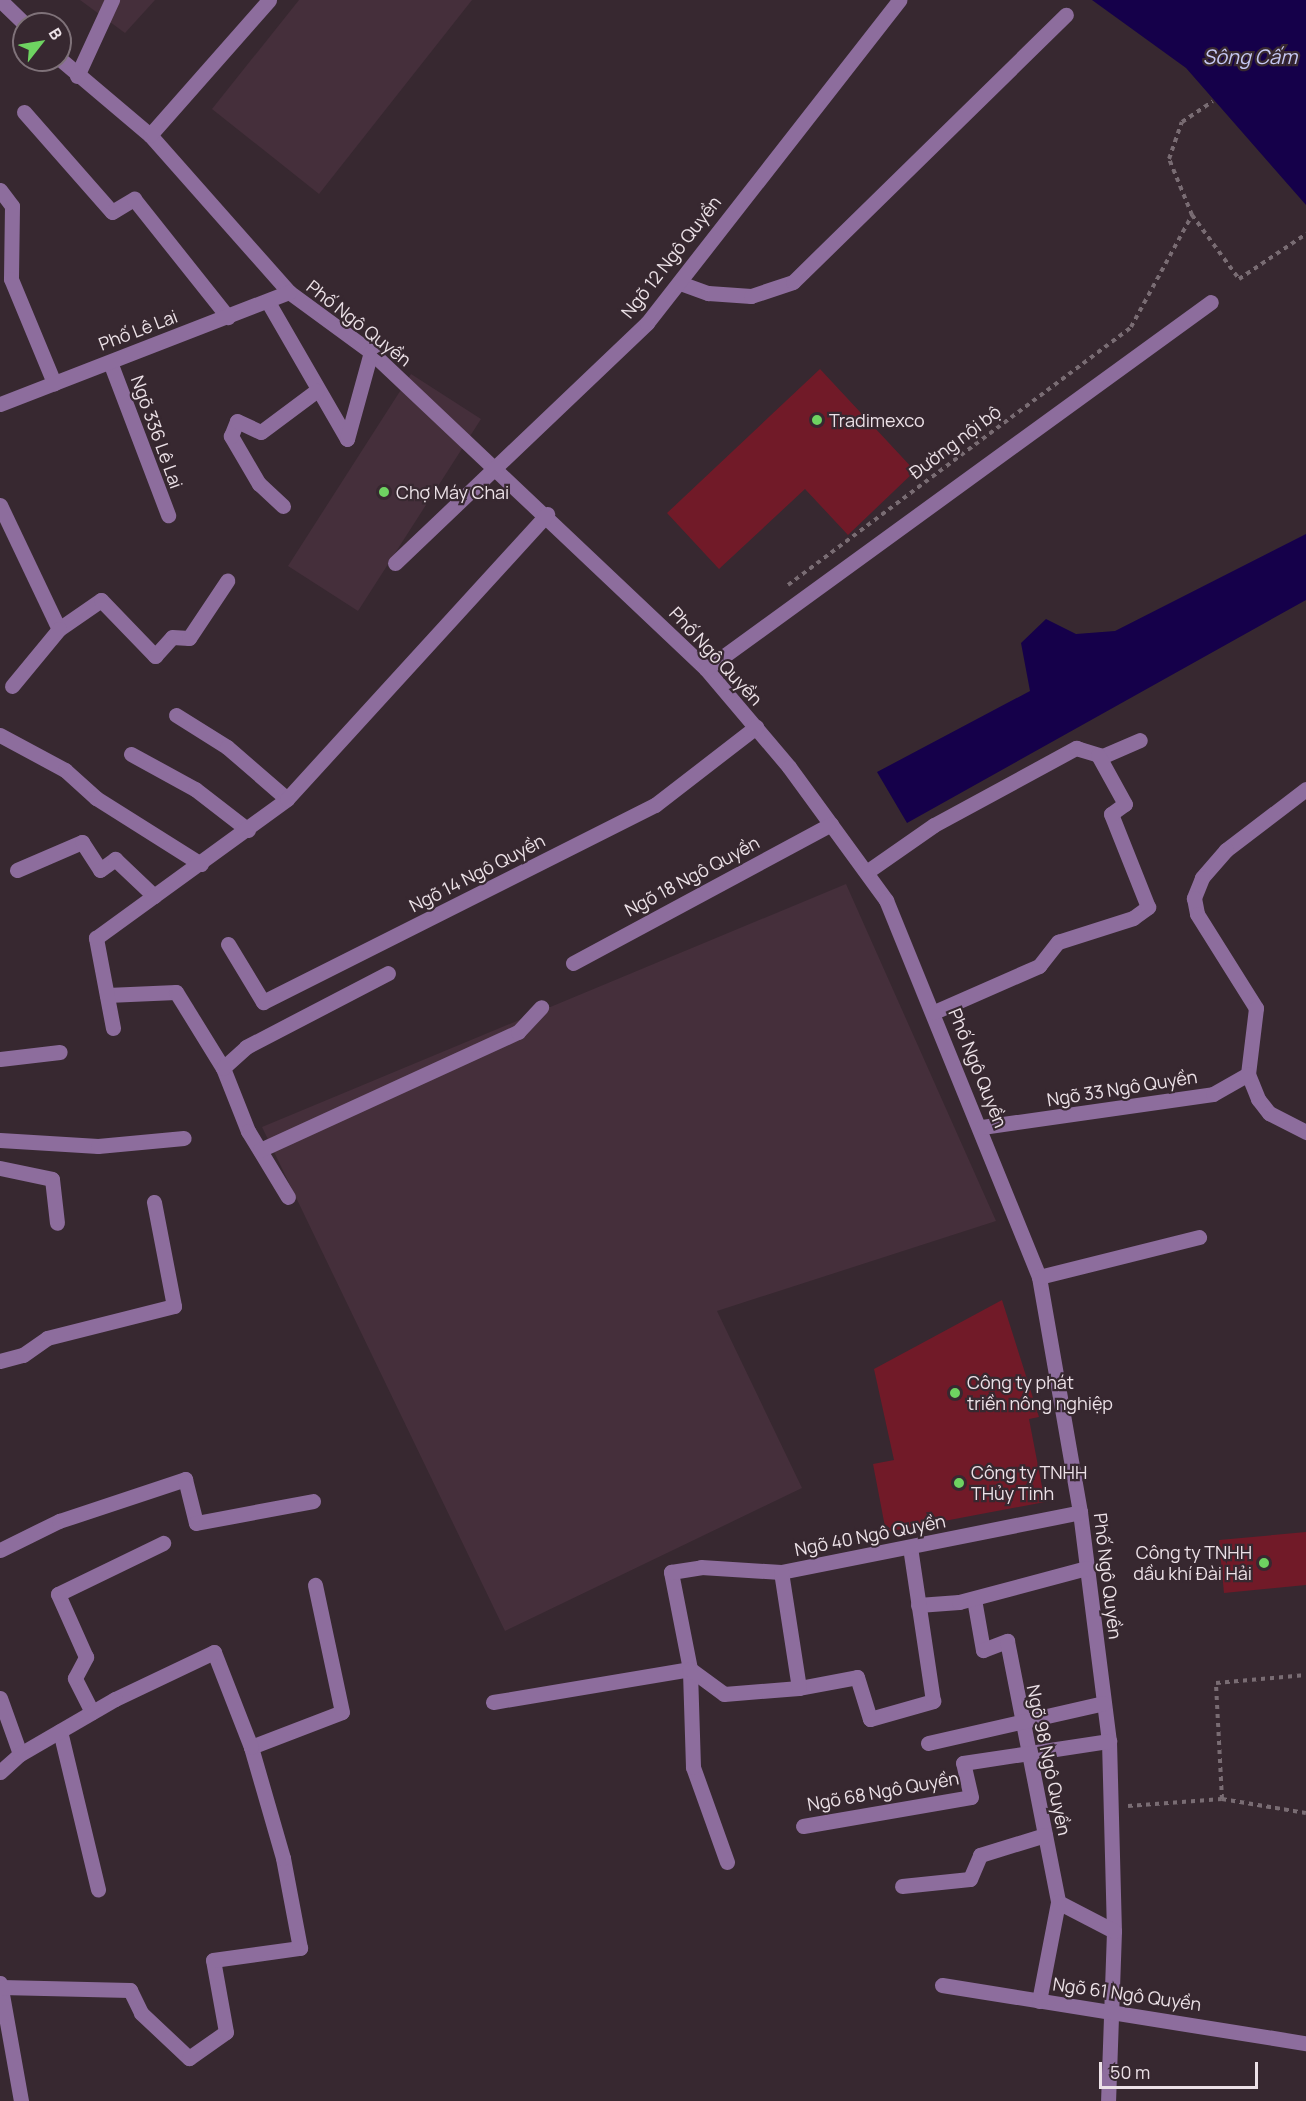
<!DOCTYPE html>
<meta charset="utf-8">
<style>
body{margin:0}
#map{position:relative;width:1306px;height:2101px;overflow:hidden;background:#372830;font-family:Manrope,sans-serif}
div>[style]{position:absolute}
.built>*{inset:0;background:#452f3b}
.water>*{inset:0;background:#15004a}
.building>*{inset:0;background:#711a28}
.path>*{height:4px;margin-top:-2px;transform-origin:0;background:repeating-linear-gradient(90deg,#796c73 0 4.5px,transparent 0 9px)}
.minor>*{height:15px;margin:-7.5px;padding:0 7.5px;transform-origin:7.5px;border-radius:7.5px;background:#8d6d9d}
.dots>*{width:16px;height:16px;translate:-50% -50%;box-sizing:border-box;border:3px solid #372830;border-radius:50%}
span{translate:-50% -50%;white-space:nowrap;text-align:center;line-height:1.15;-webkit-text-stroke:4.5px #372830;paint-order:stroke}
.street-label{font-size:18px;color:#ece1e7}
.poi-label{font-size:18px;color:#ece1e7}
.left{translate:0 -50%;text-align:left}
.right{translate:-100% -50%;text-align:right}
.water-label{font-size:20px;color:#c6c8f3;font-style:italic}
.north{position:absolute;left:12px;top:12px;width:60px;height:60px;box-sizing:border-box;background:#372830;border:2px solid #7f7279;border-radius:50%;rotate:59deg;font-size:16px;font-weight:700;line-height:24px;text-align:center;color:#ece1e7}
.north::after{content:'';display:block;margin:auto;width:21px;height:27px;background:#6ed361;clip-path:polygon(50% 0,100% 100%,50% 72%,0 100%)}
.scale{position:absolute;left:1099px;top:2062px;width:159px;height:27px;box-sizing:border-box;border:3px solid #ece1e7;border-top:0;padding-left:8px;font-size:18px;line-height:21px;white-space:nowrap;color:#ece1e7;-webkit-text-stroke:4px #372830;paint-order:stroke}
</style>
<div id="map">
<div class="built">
<i style="clip-path:polygon(80px 0,155px 0,125px 33px)"></i>
<i style="clip-path:polygon(299px 0,472px 0,319px 194px,212px 109px)"></i>
<i style="clip-path:polygon(411px 374px,481px 419px,358px 611px,288px 566px)"></i>
<i style="clip-path:polygon(846px 884px,996px 1221px,717px 1311px,802px 1488px,505px 1631px,262px 1127px)"></i>
</div>
<div class="water">
<i style="clip-path:polygon(1092px 0,1306px 0,1306px 205px,1186px 68px)"></i>
<i style="clip-path:polygon(1306px 534px,1306px 600px,907px 823px,877px 772px,1030px 691px,1021px 643px,1046px 619px,1076px 634px,1115px 631px)"></i>
</div>
<div class="building">
<i style="clip-path:polygon(820px 369px,915px 471px,848px 535px,805px 489px,719px 569px,667px 513px)"></i>
<i style="clip-path:polygon(1002px 1300px,1039px 1417px,1029px 1419px,1045px 1502px,886px 1532px,873px 1464px,894px 1460px,874px 1369px)"></i>
<i style="clip-path:polygon(1306px 1532px,1306px 1585px,1224px 1593px,1219px 1540px)"></i>
</div>
<div class="path">
<i style="left:1192px;top:215px;width:61px;rotate:-112.3deg"></i>
<i style="left:1169px;top:159px;width:39px;rotate:-71deg"></i>
<i style="left:1182px;top:122px;width:37px;rotate:-34deg"></i>
<i style="left:788px;top:585px;width:429px;rotate:-36.9deg"></i>
<i style="left:1131px;top:327px;width:128px;rotate:-61.4deg"></i>
<i style="left:1192px;top:215px;width:79px;rotate:53.7deg"></i>
<i style="left:1239px;top:279px;width:81px;rotate:-33.9deg"></i>
<i style="left:1222px;top:1799px;width:116px;rotate:-93deg"></i>
<i style="left:1216px;top:1683px;width:90px;rotate:-5.1deg"></i>
<i style="left:1128px;top:1806px;width:94px;rotate:-4.3deg"></i>
<i style="left:1222px;top:1799px;width:85px;rotate:9.5deg"></i>
</div>
<div class="minor">
<i style="left:0;top:0;width:35px;rotate:44deg"></i>
<i style="left:60px;top:59px;width:118px;rotate:40.2deg"></i>
<i style="left:150px;top:135px;width:210px;rotate:48.5deg"></i>
<i style="left:289px;top:292px;width:102px;rotate:36.2deg"></i>
<i style="left:371px;top:352px;width:461px;rotate:43.4deg"></i>
<i style="left:706px;top:669px;width:128px;rotate:49.7deg"></i>
<i style="left:789px;top:767px;width:165px;rotate:53.9deg"></i>
<i style="left:886px;top:900px;width:407px;rotate:67.9deg"></i>
<i style="left:1039px;top:1277px;width:239px;rotate:80.1deg"></i>
<i style="left:1080px;top:1512px;width:231px;rotate:82.8deg"></i>
<i style="left:1109px;top:1741px;width:190px;rotate:88.5deg"></i>
<i style="left:1114px;top:1931px;width:170px;rotate:92deg"></i>
<i style="left:77px;top:76px;width:84px;rotate:-65.3deg"></i>
<i style="left:24px;top:112px;width:133px;rotate:48.7deg"></i>
<i style="left:112px;top:212px;width:26px;rotate:-31deg"></i>
<i style="left:134px;top:199px;width:151px;rotate:51.5deg"></i>
<i style="left:150px;top:135px;width:180px;rotate:-48.6deg"></i>
<i style="left:0;top:190px;width:20px;rotate:53deg"></i>
<i style="left:12px;top:206px;width:73px;rotate:90.8deg"></i>
<i style="left:11px;top:279px;width:113px;rotate:67.5deg"></i>
<i style="left:680px;top:283px;width:30px;rotate:20deg"></i>
<i style="left:708px;top:293px;width:43px;rotate:4deg"></i>
<i style="left:751px;top:296px;width:44px;rotate:-18.4deg"></i>
<i style="left:793px;top:282px;width:382px;rotate:-44.4deg"></i>
<i style="left:268px;top:302px;width:158px;rotate:60deg"></i>
<i style="left:110px;top:362px;width:164px;rotate:69.2deg"></i>
<i style="left:0;top:404px;width:310px;rotate:-21.2deg"></i>
<i style="left:347px;top:439px;width:90px;rotate:-74.6deg"></i>
<i style="left:0;top:505px;width:137px;rotate:64.6deg"></i>
<i style="left:59px;top:629px;width:51px;rotate:-34.6deg"></i>
<i style="left:101px;top:600px;width:78px;rotate:46deg"></i>
<i style="left:155px;top:656px;width:25px;rotate:-48deg"></i>
<i style="left:172px;top:637px;width:17px;rotate:3deg"></i>
<i style="left:189px;top:638px;width:69px;rotate:-56.3deg"></i>
<i style="left:283px;top:506px;width:33px;rotate:-137deg"></i>
<i style="left:259px;top:484px;width:56px;rotate:-120.3deg"></i>
<i style="left:231px;top:436px;width:16px;rotate:-68deg"></i>
<i style="left:237px;top:421px;width:26px;rotate:25deg"></i>
<i style="left:261px;top:432px;width:69px;rotate:-36.7deg"></i>
<i style="left:395px;top:563px;width:348px;rotate:-43.6deg"></i>
<i style="left:647px;top:323px;width:410px;rotate:-52deg"></i>
<i style="left:706px;top:669px;width:624px;rotate:-36.01deg"></i>
<i style="left:12px;top:686px;width:74px;rotate:-50.5deg"></i>
<i style="left:176px;top:715px;width:60px;rotate:32.1deg"></i>
<i style="left:227px;top:747px;width:79px;rotate:40.9deg"></i>
<i style="left:0;top:735px;width:74px;rotate:28.3deg"></i>
<i style="left:65px;top:770px;width:42px;rotate:42.1deg"></i>
<i style="left:96px;top:798px;width:124px;rotate:32.2deg"></i>
<i style="left:131px;top:754px;width:73px;rotate:28.7deg"></i>
<i style="left:195px;top:789px;width:67px;rotate:37.7deg"></i>
<i style="left:1306px;top:789px;width:101px;rotate:142.7deg"></i>
<i style="left:1226px;top:850px;width:37px;rotate:131deg"></i>
<i style="left:1202px;top:878px;width:22px;rotate:112deg"></i>
<i style="left:1194px;top:898px;width:16px;rotate:79deg"></i>
<i style="left:1197px;top:914px;width:111px;rotate:57.9deg"></i>
<i style="left:1256px;top:1008px;width:66px;rotate:96.9deg"></i>
<i style="left:1248px;top:1074px;width:27px;rotate:68deg"></i>
<i style="left:1258px;top:1099px;width:18px;rotate:52deg"></i>
<i style="left:1269px;top:1113px;width:42px;rotate:27.2deg"></i>
<i style="left:17px;top:870px;width:71px;rotate:-23.3deg"></i>
<i style="left:82px;top:842px;width:33px;rotate:57deg"></i>
<i style="left:100px;top:870px;width:19px;rotate:-36deg"></i>
<i style="left:115px;top:859px;width:54px;rotate:43.5deg"></i>
<i style="left:868px;top:871px;width:80px;rotate:-34.9deg"></i>
<i style="left:934px;top:825px;width:162px;rotate:-28.5deg"></i>
<i style="left:1076px;top:748px;width:28px;rotate:17deg"></i>
<i style="left:1103px;top:756px;width:40px;rotate:-23.4deg"></i>
<i style="left:228px;top:944px;width:68px;rotate:58.9deg"></i>
<i style="left:263px;top:1002px;width:439px;rotate:-26.7deg"></i>
<i style="left:655px;top:805px;width:128px;rotate:-37.7deg"></i>
<i style="left:573px;top:963px;width:293px;rotate:-28.3deg"></i>
<i style="left:107px;top:995px;width:69px;rotate:-2.5deg"></i>
<i style="left:176px;top:992px;width:89px;rotate:58.3deg"></i>
<i style="left:223px;top:1068px;width:68px;rotate:68.4deg"></i>
<i style="left:248px;top:1131px;width:77px;rotate:58.8deg"></i>
<i style="left:934px;top:1012px;width:115px;rotate:-23.7deg"></i>
<i style="left:1039px;top:966px;width:31px;rotate:-52deg"></i>
<i style="left:1058px;top:942px;width:79px;rotate:-17.7deg"></i>
<i style="left:1133px;top:918px;width:19px;rotate:-36deg"></i>
<i style="left:1148px;top:907px;width:100px;rotate:-111.7deg"></i>
<i style="left:1111px;top:814px;width:17px;rotate:-36deg"></i>
<i style="left:1125px;top:804px;width:56px;rotate:-118.9deg"></i>
<i style="left:113px;top:1028px;width:92px;rotate:-100.7deg"></i>
<i style="left:96px;top:938px;width:236px;rotate:-36deg"></i>
<i style="left:287px;top:799px;width:386px;rotate:-47.6deg"></i>
<i style="left:0;top:1059px;width:60px;rotate:-6.7deg"></i>
<i style="left:223px;top:1068px;width:31px;rotate:-42deg"></i>
<i style="left:246px;top:1047px;width:160px;rotate:-27.5deg"></i>
<i style="left:982px;top:1127px;width:233px;rotate:-8.1deg"></i>
<i style="left:1213px;top:1094px;width:40px;rotate:-29.7deg"></i>
<i style="left:0;top:1140px;width:98px;rotate:3.5deg"></i>
<i style="left:98px;top:1146px;width:86px;rotate:-5.3deg"></i>
<i style="left:260px;top:1150px;width:284px;rotate:-24.6deg"></i>
<i style="left:518px;top:1032px;width:34px;rotate:-47deg"></i>
<i style="left:0;top:1168px;width:53px;rotate:11.9deg"></i>
<i style="left:52px;top:1179px;width:44px;rotate:83.5deg"></i>
<i style="left:1039px;top:1277px;width:165px;rotate:-14deg"></i>
<i style="left:0;top:1361px;width:24px;rotate:-15deg"></i>
<i style="left:23px;top:1355px;width:29px;rotate:-35deg"></i>
<i style="left:47px;top:1338px;width:131px;rotate:-14.1deg"></i>
<i style="left:174px;top:1306px;width:106px;rotate:-100.9deg"></i>
<i style="left:0;top:1550px;width:66px;rotate:-26.2deg"></i>
<i style="left:59px;top:1521px;width:133px;rotate:-18.4deg"></i>
<i style="left:185px;top:1479px;width:45px;rotate:76deg"></i>
<i style="left:196px;top:1523px;width:119px;rotate:-10.6deg"></i>
<i style="left:974px;top:1599px;width:52px;rotate:80deg"></i>
<i style="left:983px;top:1650px;width:26px;rotate:-21deg"></i>
<i style="left:1007px;top:1641px;width:266px;rotate:78.9deg"></i>
<i style="left:1058px;top:1902px;width:63px;rotate:27.4deg"></i>
<i style="left:918px;top:1605px;width:41px;rotate:-4.2deg"></i>
<i style="left:959px;top:1602px;width:132px;rotate:-14.9deg"></i>
<i style="left:799px;top:1688px;width:59px;rotate:-10.7deg"></i>
<i style="left:857px;top:1677px;width:44px;rotate:72.8deg"></i>
<i style="left:870px;top:1719px;width:66px;rotate:-15.9deg"></i>
<i style="left:933px;top:1701px;width:155px;rotate:-98.5deg"></i>
<i style="left:0;top:1698px;width:59px;rotate:70.3deg"></i>
<i style="left:20px;top:1754px;width:27px;rotate:138deg"></i>
<i style="left:493px;top:1702px;width:200px;rotate:-9.5deg"></i>
<i style="left:690px;top:1669px;width:99px;rotate:-101.1deg"></i>
<i style="left:671px;top:1572px;width:30px;rotate:-9deg"></i>
<i style="left:701px;top:1567px;width:80px;rotate:3.6deg"></i>
<i style="left:781px;top:1572px;width:305px;rotate:-11.3deg"></i>
<i style="left:92px;top:1712px;width:38px;rotate:-117deg"></i>
<i style="left:75px;top:1678px;width:24px;rotate:-62deg"></i>
<i style="left:86px;top:1657px;width:69px;rotate:-114deg"></i>
<i style="left:58px;top:1594px;width:117px;rotate:-25.9deg"></i>
<i style="left:60px;top:1731px;width:163px;rotate:76.5deg"></i>
<i style="left:928px;top:1743px;width:180px;rotate:-12.8deg"></i>
<i style="left:251px;top:1747px;width:97px;rotate:-21deg"></i>
<i style="left:342px;top:1712px;width:130px;rotate:-102deg"></i>
<i style="left:803px;top:1826px;width:170px;rotate:-9.8deg"></i>
<i style="left:971px;top:1797px;width:35px;rotate:-103deg"></i>
<i style="left:963px;top:1763px;width:148px;rotate:-8.6deg"></i>
<i style="left:727px;top:1862px;width:101px;rotate:-109.7deg"></i>
<i style="left:693px;top:1767px;width:98px;rotate:-91.8deg"></i>
<i style="left:690px;top:1669px;width:42px;rotate:36.3deg"></i>
<i style="left:724px;top:1694px;width:75px;rotate:-4.6deg"></i>
<i style="left:799px;top:1688px;width:117px;rotate:-98.8deg"></i>
<i style="left:902px;top:1886px;width:68px;rotate:-5.9deg"></i>
<i style="left:970px;top:1879px;width:26px;rotate:-67deg"></i>
<i style="left:980px;top:1855px;width:68px;rotate:-17.1deg"></i>
<i style="left:0;top:1983px;width:120px;rotate:79.9deg"></i>
<i style="left:942px;top:1985px;width:369px;rotate:9.1deg"></i>
<i style="left:1px;top:1987px;width:129px;rotate:1.3deg"></i>
<i style="left:130px;top:1990px;width:25px;rotate:64deg"></i>
<i style="left:141px;top:2013px;width:66px;rotate:43.2deg"></i>
<i style="left:189px;top:2058px;width:45px;rotate:-35.1deg"></i>
<i style="left:226px;top:2032px;width:73px;rotate:-100.2deg"></i>
<i style="left:213px;top:1960px;width:88px;rotate:-7.9deg"></i>
<i style="left:300px;top:1948px;width:92px;rotate:-100.7deg"></i>
<i style="left:283px;top:1858px;width:116px;rotate:-106.1deg"></i>
<i style="left:251px;top:1747px;width:102px;rotate:-111.3deg"></i>
<i style="left:214px;top:1652px;width:110px;rotate:154.6deg"></i>
<i style="left:115px;top:1699px;width:110px;rotate:149.9deg"></i>
<i style="left:1039px;top:2001px;width:101px;rotate:-79.1deg"></i>
</div>
<div class="dots">
<i style="left:817px;top:420px;background:#6ed361"></i>
<i style="left:384px;top:492px;background:#6ed361"></i>
<i style="left:955px;top:1393px;background:#6ed361"></i>
<i style="left:959px;top:1483px;background:#6ed361"></i>
<i style="left:1264px;top:1563px;background:#6ed361"></i>
</div>
<div class="street-label">
<span style="left:671px;top:257px;rotate:-52deg">Ngõ 12 Ngô Quyền</span>
<span style="left:359px;top:323px;rotate:38deg">Phố Ngô Quyền</span>
<span style="left:138px;top:330px;rotate:-21deg">Phố Lê Lai</span>
<span style="left:157px;top:432px;rotate:70deg">Ngõ 336 Lê Lai</span>
<span style="left:955px;top:442px;rotate:-37deg">Đường nội bộ</span>
<span style="left:716px;top:656px;rotate:47deg">Phố Ngô Quyền</span>
<span style="left:477px;top:873px;rotate:-27deg">Ngõ 14 Ngô Quyền</span>
<span style="left:692px;top:876px;rotate:-28deg">Ngõ 18 Ngô Quyền</span>
<span style="left:978px;top:1068px;rotate:68deg">Phố Ngô Quyền</span>
<span style="left:1122px;top:1088px;rotate:-9deg">Ngõ 33 Ngô Quyền</span>
<span style="left:870px;top:1535px;rotate:-11deg">Ngõ 40 Ngô Quyền</span>
<span style="left:1108px;top:1576px;rotate:83deg">Phố Ngô Quyền</span>
<span style="left:1049px;top:1760px;rotate:78deg">Ngõ 98 Ngô Quyền</span>
<span style="left:883px;top:1791px;rotate:-10deg">Ngõ 68 Ngô Quyền</span>
<span style="left:1127px;top:1994px;rotate:8deg">Ngõ 61 Ngô Quyền</span>
</div>
<div class="poi-label">
<span class="left" style="left:829px;top:420px">Tradimexco</span>
<span class="left" style="left:396px;top:492px">Chợ Máy Chai</span>
<span class="left" style="left:967px;top:1393px">Công ty phát<br>triền nông nghiệp</span>
<span class="left" style="left:971px;top:1483px">Công ty TNHH<br>THủy Tinh</span>
<span class="right" style="left:1252px;top:1563px">Công ty TNHH<br>dầu khí Đài Hải</span>
</div>
<div class="water-label">
<span style="left:1250px;top:56px">Sông Cấm</span>
</div>
<div class="north">B</div>
<div class="scale">50 m</div>
</div>
